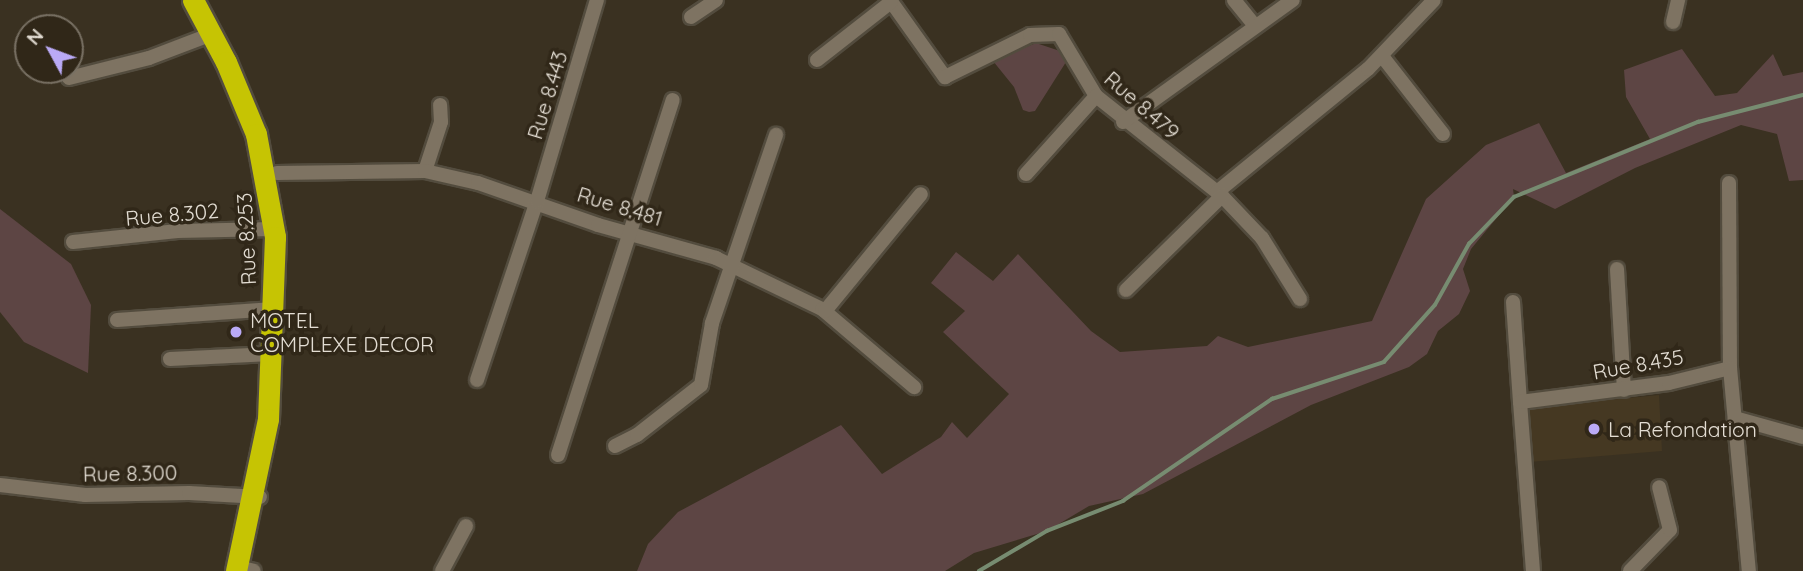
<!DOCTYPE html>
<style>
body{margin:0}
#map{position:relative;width:1803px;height:571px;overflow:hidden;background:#3a3121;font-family:Quicksand,sans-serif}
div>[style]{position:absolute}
.built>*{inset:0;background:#453822}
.green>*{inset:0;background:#5d4544}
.stream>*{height:3.5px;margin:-1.75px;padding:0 1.75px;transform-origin:1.75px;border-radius:1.75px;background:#778c71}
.roads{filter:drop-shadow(2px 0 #534c3e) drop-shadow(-2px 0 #534c3e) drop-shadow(0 2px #534c3e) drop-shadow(0 -2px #534c3e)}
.street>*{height:14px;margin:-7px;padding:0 7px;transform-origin:7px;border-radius:7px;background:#7e7362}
.highway>*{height:21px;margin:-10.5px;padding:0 10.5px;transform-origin:10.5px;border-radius:10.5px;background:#c6c403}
.dots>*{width:19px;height:19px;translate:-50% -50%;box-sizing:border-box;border:4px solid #302718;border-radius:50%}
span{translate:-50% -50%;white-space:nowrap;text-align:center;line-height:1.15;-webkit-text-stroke:7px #302718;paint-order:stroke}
.street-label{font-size:21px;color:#e3ddd3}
.poi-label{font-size:21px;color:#e3ddd3}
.left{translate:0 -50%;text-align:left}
.north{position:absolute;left:14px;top:14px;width:70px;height:70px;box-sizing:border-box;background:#302718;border:2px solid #787063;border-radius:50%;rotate:311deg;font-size:19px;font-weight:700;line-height:28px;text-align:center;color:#e3ddd3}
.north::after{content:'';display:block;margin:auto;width:24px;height:32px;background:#baaaf6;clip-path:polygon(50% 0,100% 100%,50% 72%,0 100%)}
</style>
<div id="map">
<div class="built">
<i style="clip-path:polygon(1659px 395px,1662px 451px,1529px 462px,1526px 408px)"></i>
</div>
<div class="green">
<i style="clip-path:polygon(1036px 43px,1060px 51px,1066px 62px,1035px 111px,1029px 112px,1023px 110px,1014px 87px,993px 61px)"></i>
<i style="clip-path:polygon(1682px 49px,1715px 96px,1737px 93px,1773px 54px,1783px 76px,1803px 72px,1803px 180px,1789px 181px,1777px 134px,1741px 125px,1635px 168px,1555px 209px,1513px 189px,1514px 197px,1471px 249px,1463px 269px,1470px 291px,1459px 314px,1438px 331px,1427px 354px,1409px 367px,1311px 405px,1143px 494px,1089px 506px,1047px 531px,974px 553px,945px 571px,637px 571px,648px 544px,678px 512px,841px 425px,882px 474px,941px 437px,952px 422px,967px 438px,1009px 394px,943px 332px,965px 311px,931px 283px,956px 252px,993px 281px,1018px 254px,1091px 331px,1120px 352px,1207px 346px,1218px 336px,1248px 347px,1372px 321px,1426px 199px,1486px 145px,1539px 123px,1566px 173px,1650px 139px,1626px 97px,1624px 70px)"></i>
<i style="clip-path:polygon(0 209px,71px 264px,91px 305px,88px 373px,24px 342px,0 312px)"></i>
</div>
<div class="stream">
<i style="left:979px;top:571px;width:79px;rotate:-30.5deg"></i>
<i style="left:1047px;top:531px;width:82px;rotate:-21.5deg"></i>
<i style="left:1123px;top:501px;width:181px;rotate:-34.4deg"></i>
<i style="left:1272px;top:399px;width:118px;rotate:-18.3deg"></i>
<i style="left:1384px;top:362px;width:76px;rotate:-48.2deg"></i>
<i style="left:1435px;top:305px;width:70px;rotate:-60.9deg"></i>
<i style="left:1469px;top:244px;width:65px;rotate:-46.2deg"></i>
<i style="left:1514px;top:197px;width:199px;rotate:-22.2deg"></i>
<i style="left:1698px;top:122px;width:108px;rotate:-14.4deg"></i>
</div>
<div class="roads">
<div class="street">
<i style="left:890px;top:0;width:95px;rotate:54.5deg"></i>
<i style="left:945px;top:77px;width:95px;rotate:-26.3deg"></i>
<i style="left:1030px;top:35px;width:29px;rotate:-2deg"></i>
<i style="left:1059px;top:34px;width:72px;rotate:59.2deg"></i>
<i style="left:1096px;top:96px;width:161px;rotate:38.4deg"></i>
<i style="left:1222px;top:196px;width:58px;rotate:46.4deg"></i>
<i style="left:1262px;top:238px;width:72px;rotate:58.1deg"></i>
<i style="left:1234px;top:0;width:33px;rotate:51deg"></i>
<i style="left:691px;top:17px;width:30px;rotate:-34deg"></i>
<i style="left:1673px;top:22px;width:23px;rotate:-77deg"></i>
<i style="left:1382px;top:56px;width:99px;rotate:52deg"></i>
<i style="left:817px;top:60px;width:94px;rotate:-38.1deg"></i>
<i style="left:69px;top:78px;width:82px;rotate:-14deg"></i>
<i style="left:149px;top:58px;width:67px;rotate:-20.9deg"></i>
<i style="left:1123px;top:122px;width:209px;rotate:-35.7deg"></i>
<i style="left:425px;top:171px;width:52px;rotate:-71.9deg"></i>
<i style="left:441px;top:122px;width:17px;rotate:-93deg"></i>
<i style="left:277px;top:173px;width:148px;rotate:-0.8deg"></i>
<i style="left:425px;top:171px;width:54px;rotate:12.8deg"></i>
<i style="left:478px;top:183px;width:127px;rotate:19.3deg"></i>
<i style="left:598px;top:225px;width:123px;rotate:15.6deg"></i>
<i style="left:716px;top:258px;width:118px;rotate:25.7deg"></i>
<i style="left:822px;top:309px;width:121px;rotate:40.3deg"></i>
<i style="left:1026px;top:174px;width:105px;rotate:-48.1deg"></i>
<i style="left:1729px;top:183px;width:185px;rotate:89.7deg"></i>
<i style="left:1217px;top:192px;width:195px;rotate:-39.2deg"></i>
<i style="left:1368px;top:69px;width:95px;rotate:-46.3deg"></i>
<i style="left:73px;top:242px;width:105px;rotate:-6deg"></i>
<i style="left:177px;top:231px;width:97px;rotate:-1.2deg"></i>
<i style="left:1617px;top:269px;width:121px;rotate:86.7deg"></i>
<i style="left:1126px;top:290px;width:134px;rotate:-44.4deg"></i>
<i style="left:1513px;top:302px;width:100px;rotate:86deg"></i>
<i style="left:825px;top:311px;width:151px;rotate:-50.6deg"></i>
<i style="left:117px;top:320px;width:157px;rotate:-4deg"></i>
<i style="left:170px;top:359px;width:101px;rotate:-2.8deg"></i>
<i style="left:477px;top:380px;width:189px;rotate:-71.5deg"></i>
<i style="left:537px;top:201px;width:210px;rotate:-73.4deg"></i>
<i style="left:1735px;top:418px;width:71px;rotate:15.6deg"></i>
<i style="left:615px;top:446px;width:25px;rotate:-27deg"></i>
<i style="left:637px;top:435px;width:81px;rotate:-38deg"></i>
<i style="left:701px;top:385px;width:63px;rotate:-79.9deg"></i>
<i style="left:712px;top:323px;width:199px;rotate:-71.2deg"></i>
<i style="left:558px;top:455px;width:373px;rotate:-72.1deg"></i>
<i style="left:0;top:485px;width:86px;rotate:6.7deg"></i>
<i style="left:85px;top:495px;width:104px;rotate:-1.1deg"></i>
<i style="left:189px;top:493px;width:71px;rotate:3.2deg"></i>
<i style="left:237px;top:567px;width:17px;rotate:13deg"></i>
<i style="left:442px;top:571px;width:51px;rotate:-61.9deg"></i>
<i style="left:1533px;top:571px;width:169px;rotate:-94.4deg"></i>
<i style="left:1520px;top:402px;width:150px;rotate:-7.3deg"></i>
<i style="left:1669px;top:383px;width:63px;rotate:-13.8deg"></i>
<i style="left:1730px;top:368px;width:204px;rotate:84.7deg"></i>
<i style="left:1630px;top:571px;width:57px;rotate:-45.7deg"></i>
<i style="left:1670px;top:530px;width:44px;rotate:-104.3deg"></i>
</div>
<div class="highway">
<i style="left:193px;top:0;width:70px;rotate:62deg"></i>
<i style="left:226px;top:62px;width:78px;rotate:67.4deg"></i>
<i style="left:256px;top:134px;width:105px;rotate:79.5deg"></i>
<i style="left:275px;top:237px;width:182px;rotate:92.2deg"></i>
<i style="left:268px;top:419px;width:155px;rotate:101.9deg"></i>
</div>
</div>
<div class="dots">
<i style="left:236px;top:332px;background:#baaaf6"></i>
<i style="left:1594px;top:429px;background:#baaaf6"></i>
</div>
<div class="street-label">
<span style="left:547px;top:95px;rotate:-73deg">Rue 8.443</span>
<span style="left:1142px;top:105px;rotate:41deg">Rue 8.479</span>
<span style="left:620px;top:206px;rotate:17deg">Rue 8.481</span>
<span style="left:172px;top:214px;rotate:-5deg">Rue 8.302</span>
<span style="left:246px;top:239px;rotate:-93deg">Rue 8.253</span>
<span style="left:1638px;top:364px;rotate:-10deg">Rue 8.435</span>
<span style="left:130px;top:473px;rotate:-1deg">Rue 8.300</span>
</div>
<div class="poi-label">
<span class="left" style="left:250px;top:332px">MOTEL<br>COMPLEXE DECOR</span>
<span class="left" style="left:1608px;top:429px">La Refondation</span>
</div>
<div class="north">N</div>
</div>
